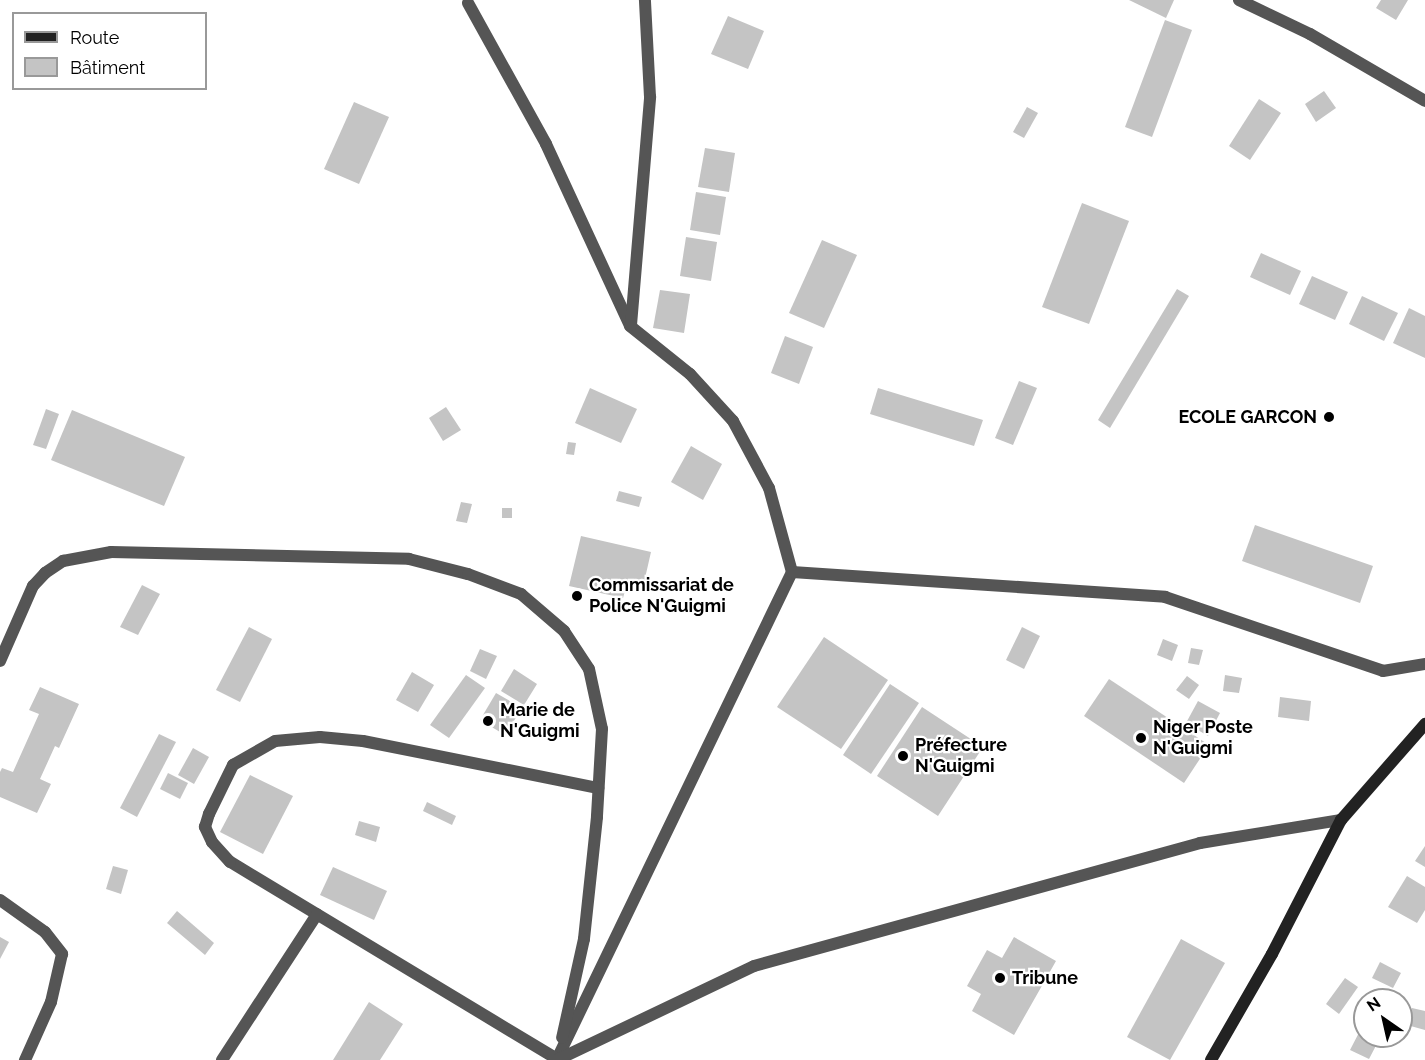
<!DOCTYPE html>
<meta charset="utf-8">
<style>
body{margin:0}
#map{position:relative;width:1425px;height:1060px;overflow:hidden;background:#fff;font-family:Raleway,sans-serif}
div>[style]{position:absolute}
.building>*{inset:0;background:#c4c4c4}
.minor>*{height:12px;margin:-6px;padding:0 6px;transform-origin:6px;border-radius:6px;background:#555}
.secondary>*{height:12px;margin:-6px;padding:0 6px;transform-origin:6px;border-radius:6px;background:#222}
.dots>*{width:16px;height:16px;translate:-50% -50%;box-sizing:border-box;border:3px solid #fff;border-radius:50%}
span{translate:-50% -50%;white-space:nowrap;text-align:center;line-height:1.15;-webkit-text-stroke:4.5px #fff;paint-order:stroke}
.poi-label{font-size:18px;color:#000;font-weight:700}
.right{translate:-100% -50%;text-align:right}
.left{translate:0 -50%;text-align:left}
.legend{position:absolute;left:12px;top:12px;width:195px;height:78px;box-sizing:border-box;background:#fff;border:2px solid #999;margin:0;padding:8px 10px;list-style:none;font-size:18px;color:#000}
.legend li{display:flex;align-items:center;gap:12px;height:30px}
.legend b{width:30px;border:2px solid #999}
.north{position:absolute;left:1353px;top:988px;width:60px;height:60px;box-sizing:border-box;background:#fff;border:2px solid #999;border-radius:50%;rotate:326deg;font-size:16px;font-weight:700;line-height:24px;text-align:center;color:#000}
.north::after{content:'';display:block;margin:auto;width:21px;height:27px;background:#000;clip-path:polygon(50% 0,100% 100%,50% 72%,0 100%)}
</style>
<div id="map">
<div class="building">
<i style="clip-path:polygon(1129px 0,1174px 0,1166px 18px)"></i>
<i style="clip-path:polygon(1381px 0,1408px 0,1396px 20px,1376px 8px)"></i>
<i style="clip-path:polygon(728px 16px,764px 31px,748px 69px,711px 54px)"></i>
<i style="clip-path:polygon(1165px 20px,1192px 30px,1152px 137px,1125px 127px)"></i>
<i style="clip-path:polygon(1324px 91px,1336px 108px,1316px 122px,1305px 104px)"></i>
<i style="clip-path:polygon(1259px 99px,1281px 113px,1250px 160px,1229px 146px)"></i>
<i style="clip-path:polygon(354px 102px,389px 117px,359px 184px,324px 169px)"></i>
<i style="clip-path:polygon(1027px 107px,1038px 113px,1024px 138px,1013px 132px)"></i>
<i style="clip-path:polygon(705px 148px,735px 153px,729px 192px,698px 187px)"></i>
<i style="clip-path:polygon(696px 192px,726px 197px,720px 235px,690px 230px)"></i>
<i style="clip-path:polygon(1082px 203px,1129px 221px,1089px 324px,1042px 307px)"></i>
<i style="clip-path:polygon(686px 237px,717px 242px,711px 281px,680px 276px)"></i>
<i style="clip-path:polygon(822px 240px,857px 255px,824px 328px,789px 313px)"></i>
<i style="clip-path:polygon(1261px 253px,1301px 271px,1290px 295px,1250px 277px)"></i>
<i style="clip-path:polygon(1312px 276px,1348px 292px,1335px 320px,1299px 304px)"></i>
<i style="clip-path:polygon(1177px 289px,1189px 296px,1110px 428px,1098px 420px)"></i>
<i style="clip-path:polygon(660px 290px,690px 294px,684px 333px,653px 328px)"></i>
<i style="clip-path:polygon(1362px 296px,1398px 313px,1384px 341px,1349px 324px)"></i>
<i style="clip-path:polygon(1409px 308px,1425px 316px,1425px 358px,1393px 343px)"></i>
<i style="clip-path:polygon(785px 336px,813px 347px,799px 384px,771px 373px)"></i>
<i style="clip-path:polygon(1019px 381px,1037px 388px,1013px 445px,995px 438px)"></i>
<i style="clip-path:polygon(590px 388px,637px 409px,621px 443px,575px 423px)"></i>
<i style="clip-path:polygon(878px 388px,983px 420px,974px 446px,870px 414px)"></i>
<i style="clip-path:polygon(446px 407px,461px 430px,443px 441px,429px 418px)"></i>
<i style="clip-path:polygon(46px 409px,59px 414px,46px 449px,33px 445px)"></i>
<i style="clip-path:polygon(72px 410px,185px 457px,164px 506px,51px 460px)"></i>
<i style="clip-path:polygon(568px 442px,576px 443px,574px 455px,566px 454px)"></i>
<i style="clip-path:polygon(691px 446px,722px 464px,703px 500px,671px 482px)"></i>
<i style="clip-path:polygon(619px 491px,642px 497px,639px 507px,616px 501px)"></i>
<i style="clip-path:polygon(461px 502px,472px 504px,467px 523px,456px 521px)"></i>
<i style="clip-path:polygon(502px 508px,512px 508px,512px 518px,502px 518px)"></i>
<i style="clip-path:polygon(1255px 525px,1373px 566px,1360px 603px,1242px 561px)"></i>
<i style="clip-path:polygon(581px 536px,651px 552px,643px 587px,627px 584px,623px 598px,569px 586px)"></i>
<i style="clip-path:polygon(142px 585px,160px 594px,138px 635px,120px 627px)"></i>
<i style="clip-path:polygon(249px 627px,272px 639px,240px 702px,216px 690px)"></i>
<i style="clip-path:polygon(1022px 627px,1040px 636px,1024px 669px,1006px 660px)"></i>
<i style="clip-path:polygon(824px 637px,888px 680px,841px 749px,777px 707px)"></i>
<i style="clip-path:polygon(1163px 639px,1178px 645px,1172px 661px,1157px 655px)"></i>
<i style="clip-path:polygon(1191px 648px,1203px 650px,1199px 665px,1188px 663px)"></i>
<i style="clip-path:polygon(480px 649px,497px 656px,486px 679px,470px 671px)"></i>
<i style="clip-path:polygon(514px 669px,537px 684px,524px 705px,501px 691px)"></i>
<i style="clip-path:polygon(412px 672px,434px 685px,418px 712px,396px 700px)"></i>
<i style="clip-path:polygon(466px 675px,485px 688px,449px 738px,430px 725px)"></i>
<i style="clip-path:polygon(1225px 675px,1242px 678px,1239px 693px,1223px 691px)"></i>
<i style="clip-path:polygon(1187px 676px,1199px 685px,1189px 699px,1176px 690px)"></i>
<i style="clip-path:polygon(1109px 679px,1209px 745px,1184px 783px,1084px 716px)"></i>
<i style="clip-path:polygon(890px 684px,919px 703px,871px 774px,843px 755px)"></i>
<i style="clip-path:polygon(40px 687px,79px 704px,59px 748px,55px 746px,40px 779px,51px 784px,37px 813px,0 797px,0 772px,2px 768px,13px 772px,39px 714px,29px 710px)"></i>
<i style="clip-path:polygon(496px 693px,522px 708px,505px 735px,480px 720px)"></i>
<i style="clip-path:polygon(1280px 697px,1311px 701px,1309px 721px,1278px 717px)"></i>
<i style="clip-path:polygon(1198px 701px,1220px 713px,1208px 736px,1186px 723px)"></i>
<i style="clip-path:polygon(922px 707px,983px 747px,938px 816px,877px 776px)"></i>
<i style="clip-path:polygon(159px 734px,176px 742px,137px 817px,120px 808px)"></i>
<i style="clip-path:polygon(193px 748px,209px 757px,194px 784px,178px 775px)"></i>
<i style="clip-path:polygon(168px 773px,188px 783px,180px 799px,160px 789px)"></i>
<i style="clip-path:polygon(250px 775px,293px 796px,263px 854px,220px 832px)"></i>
<i style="clip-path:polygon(427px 802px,456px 816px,452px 825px,423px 811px)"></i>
<i style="clip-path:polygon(359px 821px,380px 827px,376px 842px,355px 835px)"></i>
<i style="clip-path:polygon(1425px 846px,1425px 867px,1415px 861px)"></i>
<i style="clip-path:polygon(113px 866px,128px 870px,121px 894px,106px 889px)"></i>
<i style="clip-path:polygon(333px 867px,387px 891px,374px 920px,320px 895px)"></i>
<i style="clip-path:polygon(1407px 876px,1425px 887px,1425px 910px,1417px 923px,1388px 907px)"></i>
<i style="clip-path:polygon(177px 911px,214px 943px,205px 955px,167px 923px)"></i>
<i style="clip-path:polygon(0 937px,9px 942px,0 959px)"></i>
<i style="clip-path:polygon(1014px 937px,1056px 961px,1014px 1035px,972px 1011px,981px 994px,967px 986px,987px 950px,1002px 958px)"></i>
<i style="clip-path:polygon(1181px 939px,1225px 963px,1170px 1060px,1127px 1037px)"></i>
<i style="clip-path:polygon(1380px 962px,1401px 973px,1393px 988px,1372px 978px)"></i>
<i style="clip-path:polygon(1345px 978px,1358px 987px,1339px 1014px,1326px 1004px)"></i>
<i style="clip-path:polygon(1381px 990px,1402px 1000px,1376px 1000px)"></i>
<i style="clip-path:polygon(369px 1002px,403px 1024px,380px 1060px,333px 1060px)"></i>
<i style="clip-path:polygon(1412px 1008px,1425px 1011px,1425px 1030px,1407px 1025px)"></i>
<i style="clip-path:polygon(1365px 1021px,1365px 1036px,1381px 1036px,1369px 1059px,1350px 1050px)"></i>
</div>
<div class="minor">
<i style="left:1239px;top:0;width:79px;rotate:25.6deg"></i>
<i style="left:1310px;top:34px;width:133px;rotate:30.2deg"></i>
<i style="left:468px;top:3px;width:161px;rotate:61deg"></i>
<i style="left:546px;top:144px;width:200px;rotate:65.2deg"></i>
<i style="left:630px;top:326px;width:77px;rotate:38.7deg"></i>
<i style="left:690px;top:374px;width:64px;rotate:47.5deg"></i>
<i style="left:733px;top:421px;width:76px;rotate:61.8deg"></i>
<i style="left:769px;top:488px;width:87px;rotate:74.7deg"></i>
<i style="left:792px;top:572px;width:541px;rotate:115.76deg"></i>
<i style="left:631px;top:325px;width:229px;rotate:-85.2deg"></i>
<i style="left:650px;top:97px;width:97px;rotate:-93deg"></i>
<i style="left:792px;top:572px;width:374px;rotate:3.8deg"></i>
<i style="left:1165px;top:597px;width:230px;rotate:18.7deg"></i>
<i style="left:1383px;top:671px;width:43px;rotate:-9.5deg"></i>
<i style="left:0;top:661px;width:82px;rotate:-66.3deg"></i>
<i style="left:33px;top:586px;width:18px;rotate:-47deg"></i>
<i style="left:45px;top:573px;width:22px;rotate:-34deg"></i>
<i style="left:63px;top:561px;width:49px;rotate:-10.6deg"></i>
<i style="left:111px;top:552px;width:298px;rotate:1.3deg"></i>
<i style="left:409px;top:559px;width:61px;rotate:14.3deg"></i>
<i style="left:468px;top:574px;width:57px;rotate:20.7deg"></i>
<i style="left:521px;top:594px;width:57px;rotate:40.7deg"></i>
<i style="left:564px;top:631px;width:45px;rotate:56.7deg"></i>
<i style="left:589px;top:669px;width:61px;rotate:77.8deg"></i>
<i style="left:602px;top:729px;width:88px;rotate:93.3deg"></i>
<i style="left:597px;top:817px;width:123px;rotate:96.1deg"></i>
<i style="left:584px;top:939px;width:101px;rotate:102.5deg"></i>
<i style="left:0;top:900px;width:55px;rotate:35.4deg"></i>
<i style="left:45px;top:932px;width:28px;rotate:52deg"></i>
<i style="left:62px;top:954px;width:49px;rotate:102.9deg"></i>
<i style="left:51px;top:1002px;width:64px;rotate:114.1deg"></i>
<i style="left:557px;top:1059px;width:382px;rotate:-148.9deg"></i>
<i style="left:230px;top:862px;width:27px;rotate:-132deg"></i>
<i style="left:212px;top:842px;width:17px;rotate:-115deg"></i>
<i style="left:205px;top:827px;width:14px;rotate:-73deg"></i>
<i style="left:209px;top:814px;width:55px;rotate:-63.9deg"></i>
<i style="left:233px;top:765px;width:48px;rotate:-29.7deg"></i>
<i style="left:275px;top:741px;width:45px;rotate:-5.1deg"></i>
<i style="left:320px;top:737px;width:43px;rotate:5.3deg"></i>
<i style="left:363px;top:741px;width:240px;rotate:11.3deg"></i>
<i style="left:222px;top:1060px;width:174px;rotate:-56.9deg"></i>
<i style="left:557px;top:1060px;width:218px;rotate:-25.5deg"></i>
<i style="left:754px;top:966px;width:463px;rotate:-15.4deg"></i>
<i style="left:1200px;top:843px;width:143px;rotate:-9.3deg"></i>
</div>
<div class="secondary">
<i style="left:1211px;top:1060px;width:122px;rotate:-60.1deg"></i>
<i style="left:1272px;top:954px;width:151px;rotate:-62.8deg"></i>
<i style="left:1341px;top:820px;width:128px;rotate:-48.8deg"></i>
</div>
<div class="dots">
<i style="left:1329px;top:417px;background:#000"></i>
<i style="left:577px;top:596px;background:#000"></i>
<i style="left:488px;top:721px;background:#000"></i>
<i style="left:1141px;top:738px;background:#000"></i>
<i style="left:903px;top:756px;background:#000"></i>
<i style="left:1000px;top:978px;background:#000"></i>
</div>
<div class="poi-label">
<span class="right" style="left:1317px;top:417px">ECOLE GARCON</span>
<span class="left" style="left:589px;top:596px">Commissariat de<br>Police N'Guigmi</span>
<span class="left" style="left:500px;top:721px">Marie de<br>N'Guigmi</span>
<span class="left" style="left:1153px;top:738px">Niger Poste<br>N'Guigmi</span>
<span class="left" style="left:915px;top:756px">Préfecture<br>N'Guigmi</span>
<span class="left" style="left:1012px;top:978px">Tribune</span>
</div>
<ul class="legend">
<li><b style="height:8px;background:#222"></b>Route</li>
<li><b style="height:16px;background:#c4c4c4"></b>Bâtiment</li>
</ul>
<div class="north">N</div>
</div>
